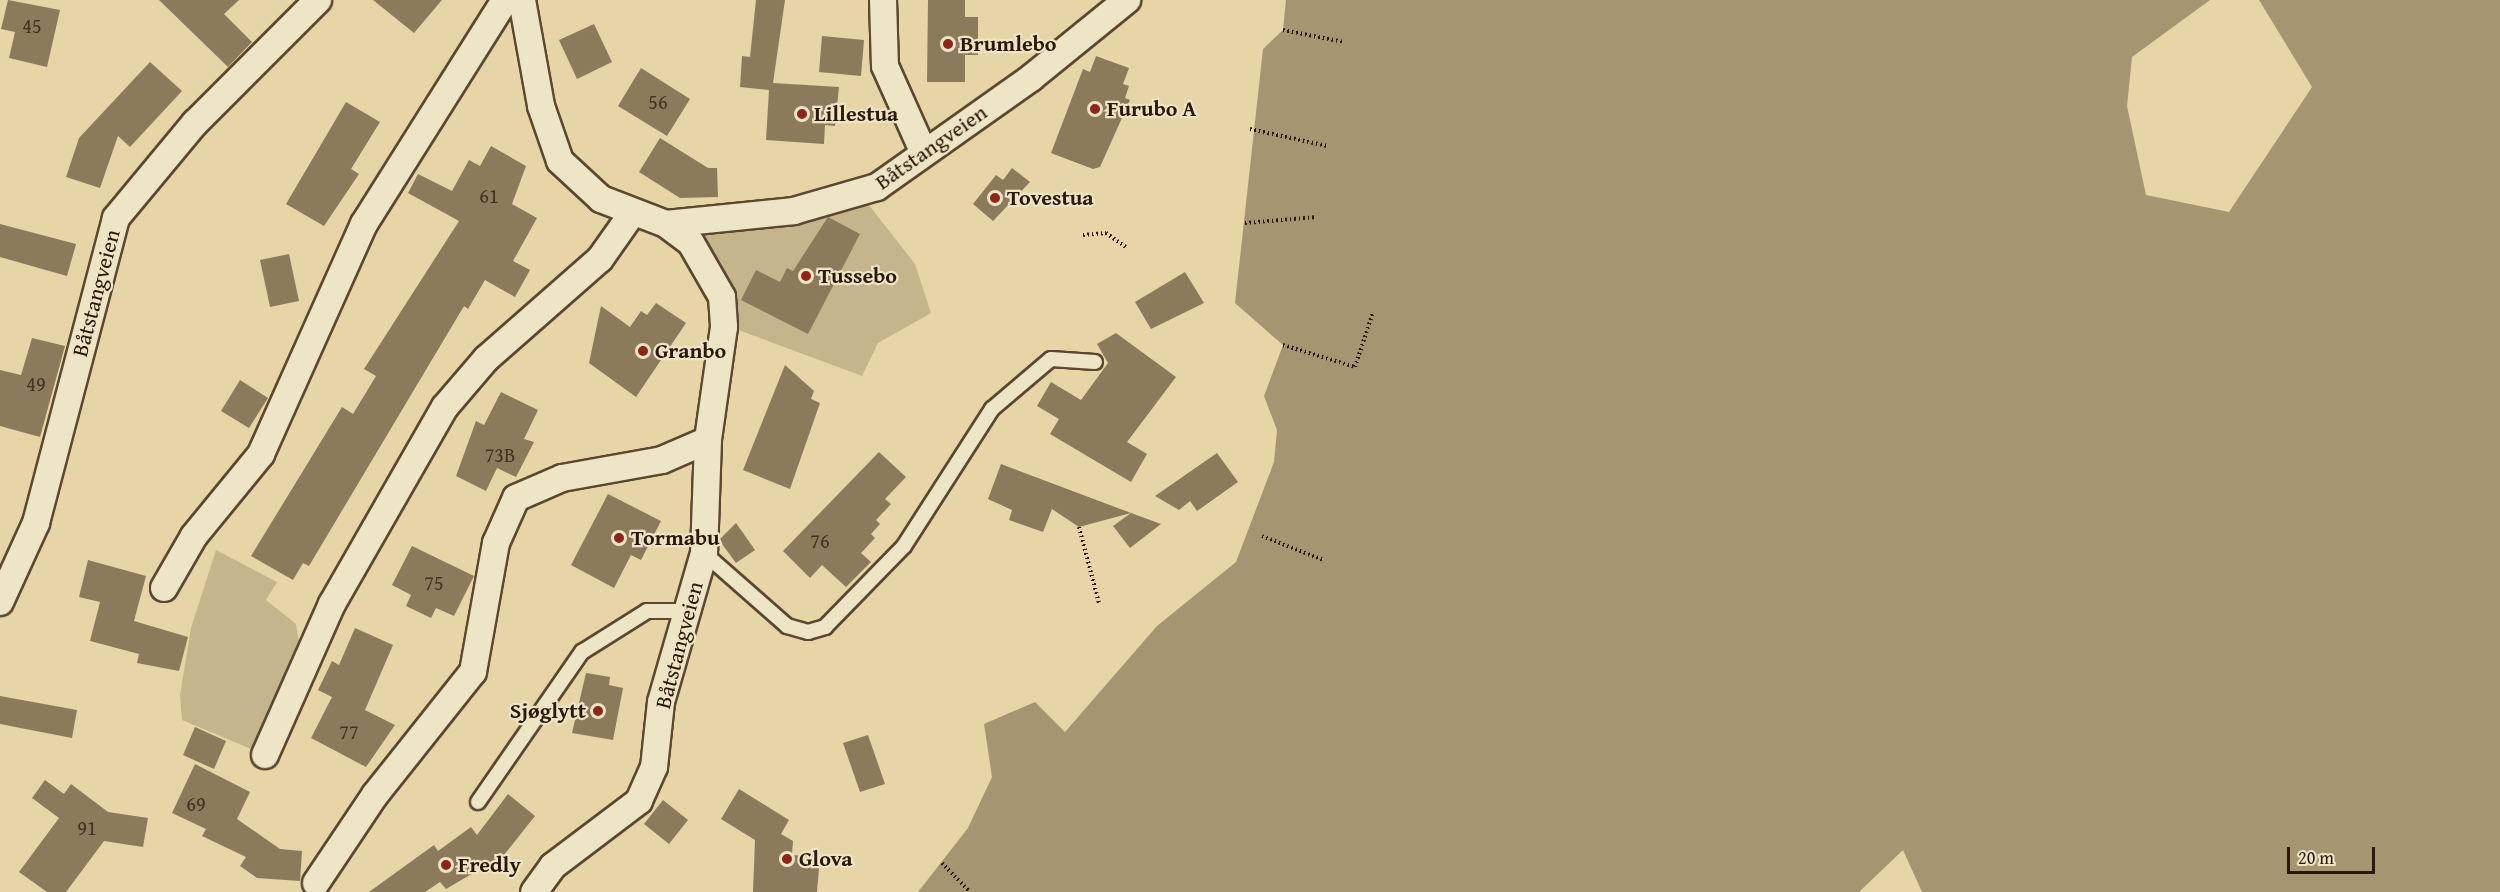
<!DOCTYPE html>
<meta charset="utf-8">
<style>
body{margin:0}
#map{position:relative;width:2500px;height:892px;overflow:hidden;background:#e5d5a7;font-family:"Gentium Book Plus",serif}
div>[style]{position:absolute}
.green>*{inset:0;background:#c5b58c}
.water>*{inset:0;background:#a69571}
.building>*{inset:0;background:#8c7b5a}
.path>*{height:4px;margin-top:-2px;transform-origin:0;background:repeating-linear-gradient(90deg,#2b1907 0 1.5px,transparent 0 4.5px)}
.roads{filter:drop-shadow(2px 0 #5a482f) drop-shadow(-2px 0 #5a482f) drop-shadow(0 2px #5a482f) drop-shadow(0 -2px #5a482f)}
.lane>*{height:14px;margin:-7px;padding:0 7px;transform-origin:7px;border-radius:7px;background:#eee4c6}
.street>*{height:26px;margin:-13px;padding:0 13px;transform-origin:13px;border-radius:13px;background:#eee4c6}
.dots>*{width:16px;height:16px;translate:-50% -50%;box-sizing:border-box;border:3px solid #eee4c6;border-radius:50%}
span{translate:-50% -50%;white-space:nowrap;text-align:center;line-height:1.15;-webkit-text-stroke:4.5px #eee4c6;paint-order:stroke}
.number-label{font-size:20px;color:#43321c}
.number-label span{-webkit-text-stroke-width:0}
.poi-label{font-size:22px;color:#2b1907;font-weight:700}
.left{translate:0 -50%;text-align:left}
.right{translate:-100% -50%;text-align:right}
.street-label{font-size:22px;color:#2b1907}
.scale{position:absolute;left:2287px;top:847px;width:88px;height:27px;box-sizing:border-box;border:3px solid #2b1907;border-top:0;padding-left:8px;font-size:18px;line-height:21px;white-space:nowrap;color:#2b1907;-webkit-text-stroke:4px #eee4c6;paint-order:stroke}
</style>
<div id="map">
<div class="green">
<i style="clip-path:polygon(865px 200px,915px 264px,931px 313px,878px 343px,862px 376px,733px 328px,702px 245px,703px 228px)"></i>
<i style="clip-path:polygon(216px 550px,277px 582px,266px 600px,296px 624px,299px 642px,256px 751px,182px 720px,180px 695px,191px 628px)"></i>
</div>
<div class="water">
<i style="clip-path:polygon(1286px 0,2210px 0,2132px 57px,2127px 106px,2146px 195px,2229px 212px,2312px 87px,2259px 0,2500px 0,2500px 892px,1922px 892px,1903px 850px,1859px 892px,918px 892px,968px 828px,992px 777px,984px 724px,1035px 702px,1065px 732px,1157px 626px,1236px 562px,1274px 462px,1277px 430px,1264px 396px,1283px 345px,1235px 303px,1263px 49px,1283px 30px)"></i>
</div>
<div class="building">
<i style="clip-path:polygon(8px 0,60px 10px,47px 67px,9px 58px,15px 32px,1px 29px)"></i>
<i style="clip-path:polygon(159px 0,239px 0,224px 14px,252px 42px,228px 67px)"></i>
<i style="clip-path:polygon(373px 0,442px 0,414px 33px)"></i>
<i style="clip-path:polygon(756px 0,785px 0,773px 83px,839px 87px,835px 126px,825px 125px,824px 144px,766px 140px,769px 90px,740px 87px,742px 56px,750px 57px)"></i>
<i style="clip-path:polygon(928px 0,965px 0,965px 17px,978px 17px,978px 55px,965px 55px,965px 82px,927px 82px)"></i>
<i style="clip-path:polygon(594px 24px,612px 62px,577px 79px,559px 40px)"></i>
<i style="clip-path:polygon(822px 36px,864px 40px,861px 76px,819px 72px)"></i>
<i style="clip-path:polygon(1096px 56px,1129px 68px,1123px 84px,1129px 86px,1125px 98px,1130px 100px,1100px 167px,1093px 169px,1051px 153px,1083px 69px,1090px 72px)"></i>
<i style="clip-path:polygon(150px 62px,182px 91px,130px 147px,118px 136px,100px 188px,66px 177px,79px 138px)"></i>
<i style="clip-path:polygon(641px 68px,690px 99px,667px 136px,618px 106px)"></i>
<i style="clip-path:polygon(346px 102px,380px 122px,351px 169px,359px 174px,324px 226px,286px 204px)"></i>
<i style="clip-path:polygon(660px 138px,708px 168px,717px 168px,718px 197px,680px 198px,639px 172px)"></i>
<i style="clip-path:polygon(491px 146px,526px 166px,512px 204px,537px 218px,513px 261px,530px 270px,515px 297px,485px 280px,468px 309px,464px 306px,309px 566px,303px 563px,293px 580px,251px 556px,342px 407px,353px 414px,376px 376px,364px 369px,459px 221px,408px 193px,418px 174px,452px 191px,469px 160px,480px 166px)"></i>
<i style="clip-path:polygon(1012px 168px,1030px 182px,993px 221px,973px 204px,996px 175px,1003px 180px)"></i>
<i style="clip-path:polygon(828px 217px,860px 234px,808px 334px,741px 300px,756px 270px,780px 282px,787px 268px,793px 271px)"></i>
<i style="clip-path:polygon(0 224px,76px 244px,67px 276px,0 257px)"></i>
<i style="clip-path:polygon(289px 254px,299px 301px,270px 307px,260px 260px)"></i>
<i style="clip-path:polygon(1185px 272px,1204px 303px,1151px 329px,1135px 302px)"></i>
<i style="clip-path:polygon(656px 303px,686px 323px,636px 397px,589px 363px,601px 306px,630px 327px,641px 311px,647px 315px)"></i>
<i style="clip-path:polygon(1116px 333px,1176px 377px,1127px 442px,1147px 454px,1131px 482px,1050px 434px,1059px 419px,1037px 406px,1051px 382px,1081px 400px,1108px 363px,1097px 344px)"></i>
<i style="clip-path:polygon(32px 338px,65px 346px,40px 437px,0 426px,0 370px,21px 375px)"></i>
<i style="clip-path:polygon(785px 365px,814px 391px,811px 399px,820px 403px,790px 489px,743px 470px)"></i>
<i style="clip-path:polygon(240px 380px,268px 398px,249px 428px,221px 411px)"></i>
<i style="clip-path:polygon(501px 392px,538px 410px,524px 439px,534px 442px,516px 477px,497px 468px,486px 491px,456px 476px,476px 421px,484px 425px)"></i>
<i style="clip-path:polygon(879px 452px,906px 477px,885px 499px,891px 504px,876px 520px,880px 524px,871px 534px,875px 538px,861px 553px,871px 562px,846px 587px,822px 565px,810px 578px,783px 551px)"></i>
<i style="clip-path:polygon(1217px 453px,1238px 482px,1197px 511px,1190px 501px,1179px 510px,1155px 496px)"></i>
<i style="clip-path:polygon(1001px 464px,1131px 513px,1161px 524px,1130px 548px,1113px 526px,1131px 513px,1079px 527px,1052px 509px,1043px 532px,1009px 520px,1012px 510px,988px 499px)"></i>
<i style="clip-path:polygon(608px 494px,661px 521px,641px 560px,631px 555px,614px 588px,571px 565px)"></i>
<i style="clip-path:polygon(736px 523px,755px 550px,736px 563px,719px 540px)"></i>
<i style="clip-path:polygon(412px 546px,474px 576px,454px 616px,436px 608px,431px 618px,406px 606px,411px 595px,392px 585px)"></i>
<i style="clip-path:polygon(88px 560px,146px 576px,134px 621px,188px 637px,179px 671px,137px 663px,139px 654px,90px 641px,100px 602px,79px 597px)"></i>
<i style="clip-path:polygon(355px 628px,393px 645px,365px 710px,395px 725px,366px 767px,311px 738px,332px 697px,318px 690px,332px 661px,339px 665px)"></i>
<i style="clip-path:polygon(586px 673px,610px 677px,609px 685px,623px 688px,613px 740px,572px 733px)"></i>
<i style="clip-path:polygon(0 696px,77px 710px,72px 738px,0 724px)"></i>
<i style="clip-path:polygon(195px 727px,226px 741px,214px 769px,183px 755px)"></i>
<i style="clip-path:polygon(868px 735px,885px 784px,860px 792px,843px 743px)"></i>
<i style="clip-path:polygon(195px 764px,250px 792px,237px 819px,280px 849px,302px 851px,300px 881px,257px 878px,240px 866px,246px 857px,202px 836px,206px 829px,172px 813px)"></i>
<i style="clip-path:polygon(45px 780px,64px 794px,71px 784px,108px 812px,148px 818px,143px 847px,104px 841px,66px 892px,47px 892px,19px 872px,59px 818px,32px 798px)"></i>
<i style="clip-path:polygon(739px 789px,789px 820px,781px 834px,793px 841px,792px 855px,820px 857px,817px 892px,753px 892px,755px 840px,721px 819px)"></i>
<i style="clip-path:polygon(508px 794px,535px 816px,504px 855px,446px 889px,440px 882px,425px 892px,369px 892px,434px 845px,438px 851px,471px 827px,477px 835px)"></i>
<i style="clip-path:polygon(663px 800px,688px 820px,669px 844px,644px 824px)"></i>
</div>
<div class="path">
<i style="left:1283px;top:30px;width:62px;rotate:11.1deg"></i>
<i style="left:1250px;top:129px;width:79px;rotate:12.4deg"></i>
<i style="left:1245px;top:223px;width:72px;rotate:-4.8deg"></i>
<i style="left:1083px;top:235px;width:23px;rotate:-5deg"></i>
<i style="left:1106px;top:233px;width:24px;rotate:35deg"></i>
<i style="left:1283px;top:345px;width:75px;rotate:17deg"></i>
<i style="left:1355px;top:367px;width:58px;rotate:-71.9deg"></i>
<i style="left:1079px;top:527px;width:79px;rotate:75.3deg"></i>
<i style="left:1262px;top:536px;width:66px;rotate:21.5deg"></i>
<i style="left:942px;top:863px;width:40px;rotate:46deg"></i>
</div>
<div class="roads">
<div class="lane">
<i style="left:704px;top:553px;width:111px;rotate:41.3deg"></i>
<i style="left:787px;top:626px;width:22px;rotate:16deg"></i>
<i style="left:808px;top:632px;width:18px;rotate:-16deg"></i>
<i style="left:825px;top:627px;width:113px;rotate:-45.7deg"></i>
<i style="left:904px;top:546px;width:163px;rotate:-57.3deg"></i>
<i style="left:992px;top:409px;width:77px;rotate:-40.3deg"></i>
<i style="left:1051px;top:359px;width:44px;rotate:3.9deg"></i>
<i style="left:478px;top:802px;width:183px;rotate:-55.3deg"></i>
<i style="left:582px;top:652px;width:77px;rotate:-32.2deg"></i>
<i style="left:647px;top:611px;width:37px"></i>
</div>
<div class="street">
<i style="left:522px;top:0;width:108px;rotate:79.8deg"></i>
<i style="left:541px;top:106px;width:58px;rotate:70.9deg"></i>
<i style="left:560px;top:161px;width:56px;rotate:42.8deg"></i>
<i style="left:601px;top:199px;width:70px;rotate:21deg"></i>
<i style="left:666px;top:224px;width:31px;rotate:37deg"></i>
<i style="left:691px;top:243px;width:62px;rotate:60.1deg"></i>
<i style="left:722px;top:297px;width:30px;rotate:86deg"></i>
<i style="left:724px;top:327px;width:114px;rotate:98.1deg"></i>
<i style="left:708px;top:440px;width:113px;rotate:92deg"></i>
<i style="left:704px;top:553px;width:155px;rotate:106.1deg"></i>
<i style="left:661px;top:702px;width:65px;rotate:96.1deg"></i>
<i style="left:654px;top:767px;width:37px;rotate:114deg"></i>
<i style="left:639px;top:801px;width:108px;rotate:142.9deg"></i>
<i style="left:553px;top:866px;width:32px;rotate:126deg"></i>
<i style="left:883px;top:0;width:66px;rotate:88.3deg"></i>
<i style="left:885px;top:66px;width:93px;rotate:65.9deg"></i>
<i style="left:666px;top:224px;width:129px;rotate:-5.8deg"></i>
<i style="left:794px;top:211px;width:86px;rotate:-16.1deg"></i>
<i style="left:877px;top:187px;width:189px;rotate:-35.3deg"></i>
<i style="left:1031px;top:78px;width:124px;rotate:-39.1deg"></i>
<i style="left:164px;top:588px;width:60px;rotate:-60deg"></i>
<i style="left:194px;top:536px;width:106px;rotate:-50.7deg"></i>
<i style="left:261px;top:454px;width:252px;rotate:-65.9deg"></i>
<i style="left:364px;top:224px;width:265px;rotate:-57.8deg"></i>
<i style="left:0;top:602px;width:87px;rotate:-65.5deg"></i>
<i style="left:36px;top:523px;width:315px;rotate:-75.3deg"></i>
<i style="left:116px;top:218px;width:124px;rotate:-50.3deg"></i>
<i style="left:195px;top:123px;width:174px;rotate:-45deg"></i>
<i style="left:265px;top:755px;width:165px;rotate:-66.1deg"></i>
<i style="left:332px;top:604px;width:227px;rotate:-60.2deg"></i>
<i style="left:445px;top:407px;width:63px;rotate:-49.5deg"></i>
<i style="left:486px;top:359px;width:152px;rotate:-41.3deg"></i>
<i style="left:600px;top:259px;width:54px;rotate:-54.8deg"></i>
<i style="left:316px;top:883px;width:106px;rotate:-56.2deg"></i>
<i style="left:375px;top:795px;width:157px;rotate:-51.5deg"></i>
<i style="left:473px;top:672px;width:131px;rotate:-79.9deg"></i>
<i style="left:496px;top:543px;width:49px;rotate:-66deg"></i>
<i style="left:516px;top:498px;width:50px;rotate:-23.5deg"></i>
<i style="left:562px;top:478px;width:102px;rotate:-10.2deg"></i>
<i style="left:662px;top:460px;width:50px;rotate:-23.5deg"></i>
</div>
</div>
<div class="dots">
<i style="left:948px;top:44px;background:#8f2418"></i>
<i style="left:1095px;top:109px;background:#8f2418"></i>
<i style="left:802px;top:114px;background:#8f2418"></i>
<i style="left:995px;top:198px;background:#8f2418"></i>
<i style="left:806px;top:276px;background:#8f2418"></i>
<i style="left:643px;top:351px;background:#8f2418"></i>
<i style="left:619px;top:538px;background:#8f2418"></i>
<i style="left:598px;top:711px;background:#8f2418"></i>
<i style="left:787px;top:859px;background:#8f2418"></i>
<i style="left:446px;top:865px;background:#8f2418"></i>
</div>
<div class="number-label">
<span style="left:32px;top:25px">45</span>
<span style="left:658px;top:101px">56</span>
<span style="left:489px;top:195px">61</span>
<span style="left:36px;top:383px">49</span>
<span style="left:500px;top:454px">73B</span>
<span style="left:820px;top:540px">76</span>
<span style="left:434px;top:582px">75</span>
<span style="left:349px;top:731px">77</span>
<span style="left:196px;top:803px">69</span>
<span style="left:87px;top:827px">91</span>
</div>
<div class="poi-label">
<span class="left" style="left:960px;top:44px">Brumlebo</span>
<span class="left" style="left:1107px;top:109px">Furubo A</span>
<span class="left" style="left:814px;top:114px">Lillestua</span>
<span class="left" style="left:1007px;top:198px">Tovestua</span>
<span class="left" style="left:818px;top:276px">Tussebo</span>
<span class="left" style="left:655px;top:351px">Granbo</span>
<span class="left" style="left:631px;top:538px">Tormabu</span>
<span class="right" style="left:586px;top:711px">Sjøglytt</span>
<span class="left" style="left:799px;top:859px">Glova</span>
<span class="left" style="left:458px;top:865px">Fredly</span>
</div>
<div class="street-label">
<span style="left:931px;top:147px;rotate:-35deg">Båtstangveien</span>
<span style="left:96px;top:293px;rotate:-75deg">Båtstangveien</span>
<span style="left:679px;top:645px;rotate:-75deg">Båtstangveien</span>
</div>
<div class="scale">20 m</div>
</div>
